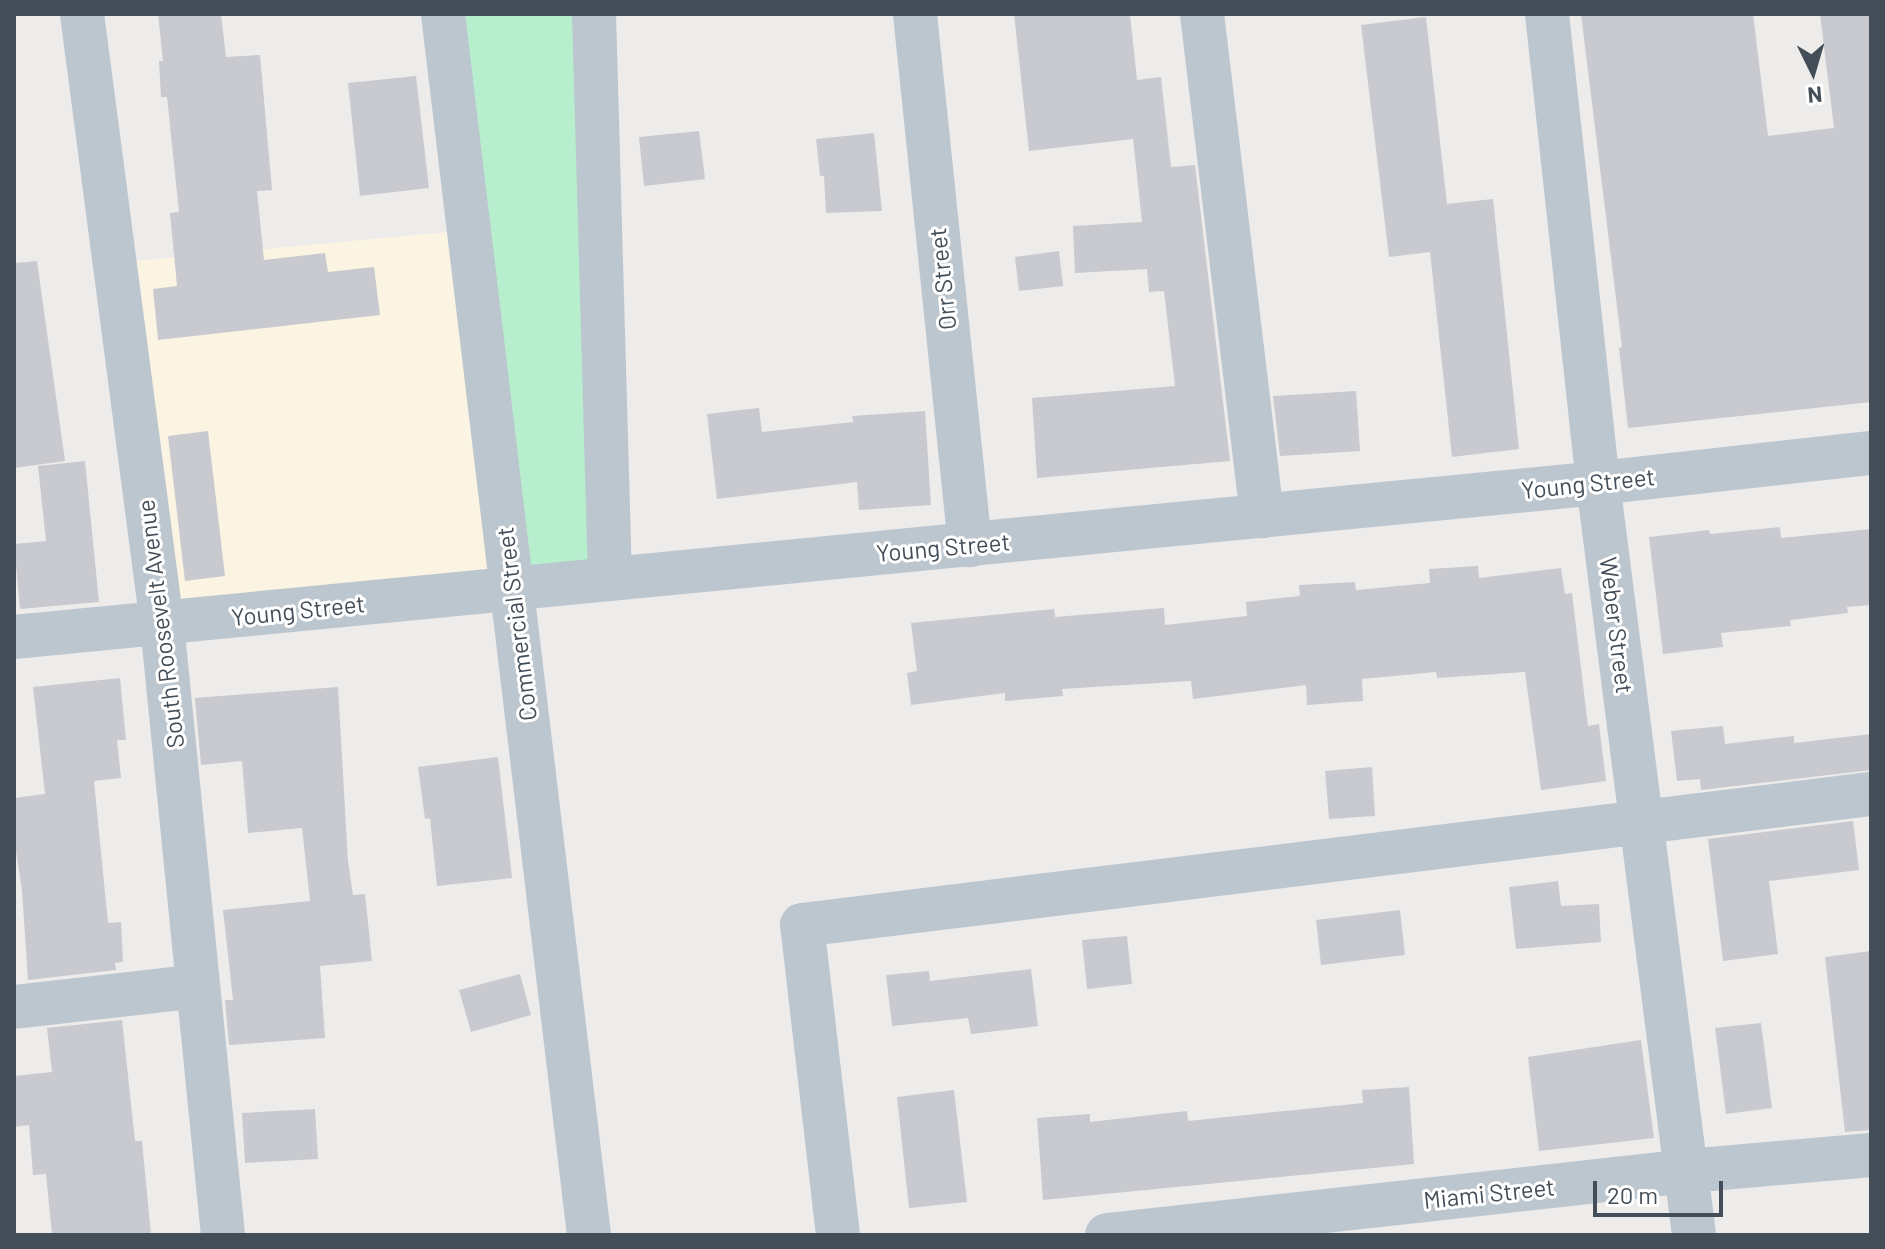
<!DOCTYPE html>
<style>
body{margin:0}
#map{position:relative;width:1885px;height:1249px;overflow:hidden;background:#eeebeb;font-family:Barlow,sans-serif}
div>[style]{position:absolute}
.commercial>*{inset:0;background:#fbf4e2}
.green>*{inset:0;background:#b7eecd}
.building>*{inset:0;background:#c8cad0}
.minor>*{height:44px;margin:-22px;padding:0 22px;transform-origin:22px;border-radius:22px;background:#bcc6ce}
span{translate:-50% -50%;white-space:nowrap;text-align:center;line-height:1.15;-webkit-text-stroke:6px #fff;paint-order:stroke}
.street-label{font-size:24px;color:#444e58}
.frame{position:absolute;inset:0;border:16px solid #444e58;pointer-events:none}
.north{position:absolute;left:1773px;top:32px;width:80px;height:80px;-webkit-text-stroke:6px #fff;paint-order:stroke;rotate:175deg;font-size:22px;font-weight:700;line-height:32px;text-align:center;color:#444e58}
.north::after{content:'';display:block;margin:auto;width:28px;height:36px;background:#444e58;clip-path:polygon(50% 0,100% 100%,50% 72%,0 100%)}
.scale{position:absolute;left:1593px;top:1181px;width:130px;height:36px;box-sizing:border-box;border:4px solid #444e58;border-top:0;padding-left:10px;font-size:24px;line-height:28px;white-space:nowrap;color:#444e58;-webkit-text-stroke:6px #fff;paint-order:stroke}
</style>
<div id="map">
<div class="commercial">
<i style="clip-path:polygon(469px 230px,512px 587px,162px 624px,115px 263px)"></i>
</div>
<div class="green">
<i style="clip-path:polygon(443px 14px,594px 14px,610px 578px,512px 587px)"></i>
</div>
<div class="building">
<i style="clip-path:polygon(158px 14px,221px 14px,226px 57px,260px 55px,272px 190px,257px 191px,264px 260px,325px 253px,328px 272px,374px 267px,380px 315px,158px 340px,153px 289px,177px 286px,170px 213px,179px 212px,167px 97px,161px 97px,159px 61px,163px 61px)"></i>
<i style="clip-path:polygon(1014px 14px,1130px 14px,1137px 80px,1161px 77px,1171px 167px,1195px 165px,1230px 461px,1037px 478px,1032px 398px,1175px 386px,1164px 291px,1149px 292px,1147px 269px,1075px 273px,1073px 226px,1142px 222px,1133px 139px,1029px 151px)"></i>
<i style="clip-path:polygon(1581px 14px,1753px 14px,1768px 136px,1834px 128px,1820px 14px,1871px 14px,1871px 402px,1628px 428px,1619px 348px,1622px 347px)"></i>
<i style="clip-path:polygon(1426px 17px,1447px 204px,1493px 199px,1519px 449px,1452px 457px,1430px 252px,1389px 257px,1361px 25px)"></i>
<i style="clip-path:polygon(416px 76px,429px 188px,360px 196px,348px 83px)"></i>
<i style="clip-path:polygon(699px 131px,705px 179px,644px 186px,639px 137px)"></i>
<i style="clip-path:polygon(874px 133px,882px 211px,826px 213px,824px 176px,820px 176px,816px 139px)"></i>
<i style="clip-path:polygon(1059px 251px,1063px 286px,1019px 291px,1015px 257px)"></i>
<i style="clip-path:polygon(37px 261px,65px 461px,14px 468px,14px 263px)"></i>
<i style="clip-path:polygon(1356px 391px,1360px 451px,1280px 456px,1273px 396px)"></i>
<i style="clip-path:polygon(759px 408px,762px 432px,853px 422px,852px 416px,925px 411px,931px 505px,859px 510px,857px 482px,717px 499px,707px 414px)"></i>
<i style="clip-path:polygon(208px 431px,225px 576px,185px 581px,168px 436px)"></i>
<i style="clip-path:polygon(85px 461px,99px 602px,20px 609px,14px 544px,46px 541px,38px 466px)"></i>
<i style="clip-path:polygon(1780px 527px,1781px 538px,1871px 529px,1871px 605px,1847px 607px,1848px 613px,1790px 620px,1791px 626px,1721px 633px,1723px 647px,1663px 654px,1649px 537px,1709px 530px,1710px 534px)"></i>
<i style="clip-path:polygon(1478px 566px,1479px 578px,1561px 568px,1565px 594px,1572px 593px,1588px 726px,1599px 724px,1606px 781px,1541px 790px,1525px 672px,1437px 678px,1436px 672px,1362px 679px,1363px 701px,1307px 705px,1306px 685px,1193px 699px,1191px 681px,1062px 689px,1063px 696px,1005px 701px,1005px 693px,911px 705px,907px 673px,917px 671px,911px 623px,1054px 609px,1055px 617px,1164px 608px,1165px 625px,1247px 616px,1246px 602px,1300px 596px,1299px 585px,1355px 582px,1356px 590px,1430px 583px,1429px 569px)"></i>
<i style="clip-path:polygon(120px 678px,126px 740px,117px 740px,121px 778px,94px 781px,108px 923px,121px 922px,123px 962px,115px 963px,116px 970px,28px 980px,22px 891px,14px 838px,14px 798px,45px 794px,33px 687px)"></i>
<i style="clip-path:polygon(338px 687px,348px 861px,353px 895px,365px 894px,372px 961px,320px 966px,325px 1038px,229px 1045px,225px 1000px,233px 1000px,223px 910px,310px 901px,302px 828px,248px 833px,242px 761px,201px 765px,195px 698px)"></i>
<i style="clip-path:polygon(1723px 726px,1725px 744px,1794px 736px,1794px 743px,1871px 734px,1871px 770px,1701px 790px,1700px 779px,1677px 781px,1671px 731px)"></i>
<i style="clip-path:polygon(498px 757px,512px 878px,437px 886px,430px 818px,425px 819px,418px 767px)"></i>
<i style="clip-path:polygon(1372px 767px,1375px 816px,1329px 819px,1325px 771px)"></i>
<i style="clip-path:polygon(1853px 821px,1859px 870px,1769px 881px,1778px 954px,1723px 961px,1708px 839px)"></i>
<i style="clip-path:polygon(1558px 881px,1561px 906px,1599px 904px,1601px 942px,1516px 949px,1509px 887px)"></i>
<i style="clip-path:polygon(1400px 910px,1405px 955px,1321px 965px,1316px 920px)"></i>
<i style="clip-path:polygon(1127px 936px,1132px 984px,1087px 989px,1082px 940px)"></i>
<i style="clip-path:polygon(1871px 951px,1871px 1130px,1845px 1132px,1825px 957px)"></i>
<i style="clip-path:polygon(1031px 969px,1038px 1026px,971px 1034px,968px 1018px,892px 1026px,886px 975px,929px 971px,930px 981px)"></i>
<i style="clip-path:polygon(520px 974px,531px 1015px,471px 1032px,459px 990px)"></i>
<i style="clip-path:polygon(122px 1020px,135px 1141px,142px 1141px,151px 1235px,52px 1235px,46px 1174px,33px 1175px,29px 1125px,14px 1127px,14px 1076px,52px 1072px,47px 1028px)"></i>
<i style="clip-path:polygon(1761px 1023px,1772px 1108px,1726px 1114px,1715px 1028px)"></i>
<i style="clip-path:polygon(1641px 1040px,1654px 1138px,1539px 1151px,1528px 1057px)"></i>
<i style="clip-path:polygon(1409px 1087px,1414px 1164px,1043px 1200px,1037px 1118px,1090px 1114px,1090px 1122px,1187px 1111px,1188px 1121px,1363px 1103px,1362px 1090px)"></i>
<i style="clip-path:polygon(954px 1090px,967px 1202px,909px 1208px,897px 1097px)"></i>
<i style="clip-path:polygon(315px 1109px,318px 1159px,245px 1163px,242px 1113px)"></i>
</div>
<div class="minor">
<i style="left:82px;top:14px;width:615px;rotate:82.53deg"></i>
<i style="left:162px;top:624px;width:614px;rotate:84.3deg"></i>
<i style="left:443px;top:14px;width:1230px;rotate:83.18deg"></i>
<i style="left:594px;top:14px;width:564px;rotate:88.38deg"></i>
<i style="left:915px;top:14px;width:534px;rotate:84.09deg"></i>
<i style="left:1202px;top:14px;width:506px;rotate:83.18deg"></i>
<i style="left:1547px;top:14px;width:472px;rotate:83.8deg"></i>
<i style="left:1598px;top:483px;width:758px;rotate:82.72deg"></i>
<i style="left:14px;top:637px;width:1591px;rotate:-5.55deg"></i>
<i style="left:1598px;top:483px;width:275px;rotate:-6.3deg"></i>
<i style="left:14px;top:1007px;width:185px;rotate:-6.5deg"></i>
<i style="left:838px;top:1235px;width:312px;rotate:-96.6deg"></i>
<i style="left:802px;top:925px;width:1077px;rotate:-6.99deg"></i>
<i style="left:1107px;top:1235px;width:585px;rotate:-6.29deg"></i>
<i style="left:1688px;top:1171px;width:184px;rotate:-5deg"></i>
</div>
<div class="street-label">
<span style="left:942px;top:279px;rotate:-96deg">Orr Street</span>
<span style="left:1588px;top:483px;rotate:-6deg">Young Street</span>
<span style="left:943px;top:547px;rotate:-5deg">Young Street</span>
<span style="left:298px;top:610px;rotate:-6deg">Young Street</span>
<span style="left:160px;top:624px;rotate:-97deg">South Roosevelt Avenue</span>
<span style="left:516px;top:624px;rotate:-97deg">Commercial Street</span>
<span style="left:1617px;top:625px;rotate:83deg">Weber Street</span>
<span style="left:1489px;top:1193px;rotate:-6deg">Miami Street</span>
</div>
<div class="frame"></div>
<div class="north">N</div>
<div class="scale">20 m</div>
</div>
